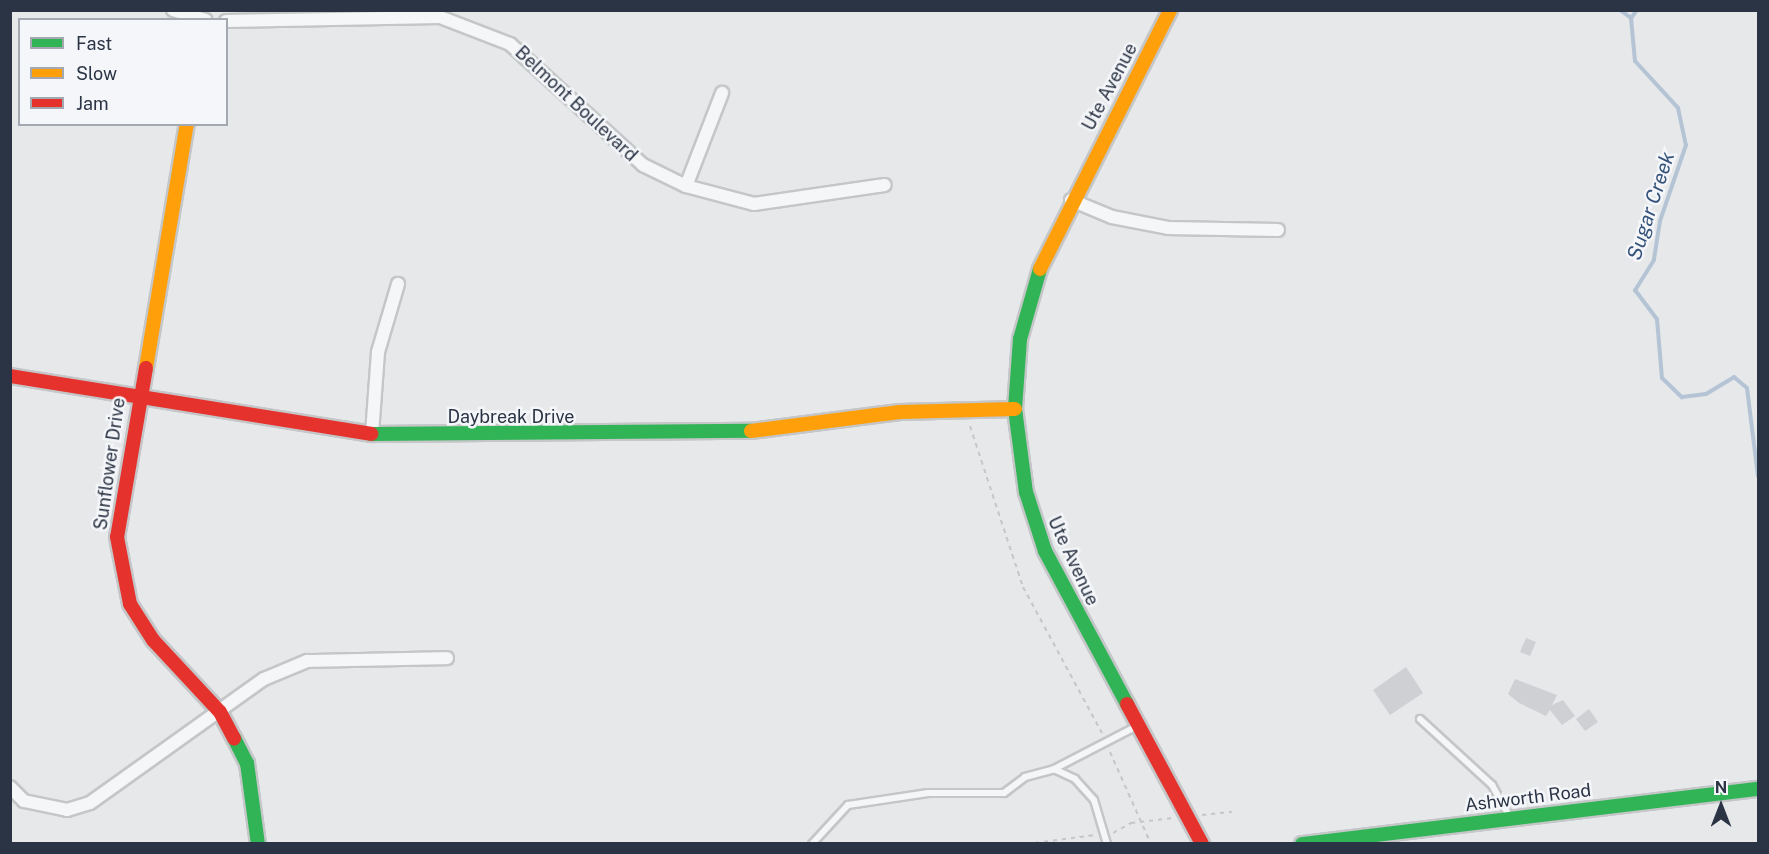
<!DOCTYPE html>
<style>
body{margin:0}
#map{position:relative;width:1769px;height:854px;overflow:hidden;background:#e6e8ea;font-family:"Public Sans",sans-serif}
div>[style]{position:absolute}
.stream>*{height:4px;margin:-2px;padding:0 2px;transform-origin:2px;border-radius:2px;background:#b4c4d5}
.building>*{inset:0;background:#ced0d3}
.path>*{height:2px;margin-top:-1px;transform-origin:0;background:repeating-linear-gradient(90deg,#c5c6ca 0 4.5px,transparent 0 9px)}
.roads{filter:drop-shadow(2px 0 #c4c6c8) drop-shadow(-2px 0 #c4c6c8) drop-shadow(0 2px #c4c6c8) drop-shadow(0 -2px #c4c6c8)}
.lane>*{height:6px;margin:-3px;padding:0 3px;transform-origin:3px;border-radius:3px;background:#f5f6f7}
.street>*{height:12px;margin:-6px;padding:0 6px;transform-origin:6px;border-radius:6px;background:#f5f6f7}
.fast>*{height:14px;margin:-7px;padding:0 7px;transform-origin:7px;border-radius:7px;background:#30b455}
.slow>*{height:14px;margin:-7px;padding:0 7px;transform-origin:7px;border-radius:7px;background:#ff9f0a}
.jam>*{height:14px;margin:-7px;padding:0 7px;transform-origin:7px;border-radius:7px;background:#e5322d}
span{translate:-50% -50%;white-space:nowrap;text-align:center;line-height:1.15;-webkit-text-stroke:5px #f4f6f9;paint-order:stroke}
.street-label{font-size:18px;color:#2b3445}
.water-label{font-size:20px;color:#34527a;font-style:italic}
.frame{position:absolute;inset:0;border:12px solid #2b3445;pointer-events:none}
.legend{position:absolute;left:18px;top:18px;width:210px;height:108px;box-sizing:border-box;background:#f4f6f9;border:2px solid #a4a8b1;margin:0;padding:8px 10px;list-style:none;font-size:18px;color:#2b3445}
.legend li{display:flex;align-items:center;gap:12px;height:30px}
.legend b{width:30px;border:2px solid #a4a8b1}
.north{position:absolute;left:1691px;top:776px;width:60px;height:60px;-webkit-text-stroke:4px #f4f6f9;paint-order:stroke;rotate:0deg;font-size:16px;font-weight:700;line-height:24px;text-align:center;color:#2b3445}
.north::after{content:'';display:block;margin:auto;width:21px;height:27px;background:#2b3445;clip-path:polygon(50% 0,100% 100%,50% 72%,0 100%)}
</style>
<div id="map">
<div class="stream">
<i style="left:1620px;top:10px;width:14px;rotate:36deg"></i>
<i style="left:1631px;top:18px;width:43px;rotate:84.7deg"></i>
<i style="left:1635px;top:61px;width:64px;rotate:47.5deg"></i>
<i style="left:1678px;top:108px;width:38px;rotate:78deg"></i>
<i style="left:1686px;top:145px;width:80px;rotate:108.9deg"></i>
<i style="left:1660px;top:221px;width:39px;rotate:99deg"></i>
<i style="left:1654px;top:260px;width:36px;rotate:122deg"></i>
<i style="left:1635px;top:290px;width:36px;rotate:53deg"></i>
<i style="left:1657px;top:319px;width:59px;rotate:85.2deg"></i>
<i style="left:1662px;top:378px;width:28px;rotate:44deg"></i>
<i style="left:1682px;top:397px;width:24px;rotate:-7deg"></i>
<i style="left:1706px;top:394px;width:33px;rotate:-31deg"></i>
<i style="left:1734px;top:377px;width:17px;rotate:40deg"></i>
<i style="left:1747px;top:388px;width:89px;rotate:82.9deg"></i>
<i style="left:1631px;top:18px;width:10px;rotate:-53deg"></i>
</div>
<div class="building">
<i style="clip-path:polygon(1526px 638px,1536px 642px,1530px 656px,1520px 652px)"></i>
<i style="clip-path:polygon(1406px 667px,1423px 693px,1390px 715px,1373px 690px)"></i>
<i style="clip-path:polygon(1515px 679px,1557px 695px,1552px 705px,1563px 700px,1575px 716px,1562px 725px,1550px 710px,1546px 716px,1519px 703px,1508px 694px)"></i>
<i style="clip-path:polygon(1589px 709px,1598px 722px,1585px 731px,1576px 719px)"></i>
</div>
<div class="path">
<i style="left:970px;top:426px;width:169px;rotate:71.8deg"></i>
<i style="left:1023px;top:587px;width:166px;rotate:61.6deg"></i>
<i style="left:1110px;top:752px;width:101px;rotate:66deg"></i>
<i style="left:1202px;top:815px;width:30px;rotate:-6deg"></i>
<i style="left:1113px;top:833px;width:21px;rotate:-29deg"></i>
<i style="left:1131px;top:823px;width:42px;rotate:-6.8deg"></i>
<i style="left:1026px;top:844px;width:70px;rotate:-7.4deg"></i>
</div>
<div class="roads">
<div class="lane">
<i style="left:1420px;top:719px;width:98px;rotate:42.5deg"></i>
<i style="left:1492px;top:785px;width:38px;rotate:61deg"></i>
<i style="left:1054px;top:769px;width:23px;rotate:25deg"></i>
<i style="left:1075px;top:779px;width:28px;rotate:48deg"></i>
<i style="left:1094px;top:800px;width:46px;rotate:73.5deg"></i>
<i style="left:812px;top:844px;width:53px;rotate:-47.3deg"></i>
<i style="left:848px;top:805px;width:81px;rotate:-8.5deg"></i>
<i style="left:928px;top:793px;width:76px"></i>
<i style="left:1004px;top:793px;width:26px;rotate:-37deg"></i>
<i style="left:1025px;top:777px;width:30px;rotate:-15deg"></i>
<i style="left:1054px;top:769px;width:93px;rotate:-27.4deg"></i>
</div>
<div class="street">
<i style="left:173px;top:10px;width:34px;rotate:17deg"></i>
<i style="left:226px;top:21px;width:214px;rotate:-1.1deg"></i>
<i style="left:440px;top:17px;width:75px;rotate:21.1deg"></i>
<i style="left:510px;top:44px;width:180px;rotate:42.3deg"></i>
<i style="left:643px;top:165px;width:48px;rotate:26deg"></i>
<i style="left:686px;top:186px;width:70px;rotate:14.8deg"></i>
<i style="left:754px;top:204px;width:132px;rotate:-8.3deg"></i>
<i style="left:686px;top:186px;width:100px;rotate:-68.8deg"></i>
<i style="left:1071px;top:200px;width:44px;rotate:22.5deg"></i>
<i style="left:1112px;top:217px;width:57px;rotate:11.1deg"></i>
<i style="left:1168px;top:228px;width:110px;rotate:1deg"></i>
<i style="left:372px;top:434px;width:82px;rotate:-85.8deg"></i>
<i style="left:378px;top:352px;width:71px;rotate:-73.6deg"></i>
<i style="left:10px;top:787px;width:20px;rotate:45deg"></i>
<i style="left:24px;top:801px;width:44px;rotate:11.8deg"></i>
<i style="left:67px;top:810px;width:24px;rotate:-17deg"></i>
<i style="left:90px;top:803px;width:214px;rotate:-35.5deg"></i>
<i style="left:264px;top:679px;width:47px;rotate:-22.7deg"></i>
<i style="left:307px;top:661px;width:140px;rotate:-1.2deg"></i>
</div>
<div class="fast">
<i style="left:1040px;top:269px;width:73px;rotate:105.9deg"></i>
<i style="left:1020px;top:339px;width:70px;rotate:94.1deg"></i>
<i style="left:1015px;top:409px;width:84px;rotate:82.5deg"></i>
<i style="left:1026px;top:492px;width:62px;rotate:72.1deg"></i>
<i style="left:1045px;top:551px;width:174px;rotate:61.8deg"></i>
<i style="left:371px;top:434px;width:380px;rotate:-0.5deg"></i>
<i style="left:234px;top:738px;width:28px;rotate:63deg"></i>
<i style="left:247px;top:763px;width:82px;rotate:82.3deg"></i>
<i style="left:1302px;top:844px;width:459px;rotate:-6.9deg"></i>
</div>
<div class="slow">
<i style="left:1040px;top:269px;width:290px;rotate:-63.3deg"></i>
<i style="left:146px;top:368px;width:247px;rotate:-80.5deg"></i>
<i style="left:751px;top:431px;width:150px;rotate:-7.3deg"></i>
<i style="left:900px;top:412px;width:115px;rotate:-1.5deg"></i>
</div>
<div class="jam">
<i style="left:146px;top:368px;width:171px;rotate:99.7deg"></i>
<i style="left:117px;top:537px;width:68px;rotate:79deg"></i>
<i style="left:130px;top:604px;width:43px;rotate:57.4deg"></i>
<i style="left:153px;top:640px;width:98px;rotate:47.1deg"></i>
<i style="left:220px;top:712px;width:30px;rotate:62deg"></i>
<i style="left:10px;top:376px;width:366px;rotate:9.1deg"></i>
<i style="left:1127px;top:704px;width:159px;rotate:61.8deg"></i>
</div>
</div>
<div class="street-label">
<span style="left:1110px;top:87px;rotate:-62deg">Ute Avenue</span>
<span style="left:576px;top:104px;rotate:43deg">Belmont Boulevard</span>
<span style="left:511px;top:417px">Daybreak Drive</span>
<span style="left:110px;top:464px;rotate:-82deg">Sunflower Drive</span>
<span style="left:1073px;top:561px;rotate:65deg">Ute Avenue</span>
<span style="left:1528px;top:798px;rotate:-7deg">Ashworth Road</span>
</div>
<div class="water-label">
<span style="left:1651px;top:206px;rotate:-72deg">Sugar Creek</span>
</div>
<div class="frame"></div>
<ul class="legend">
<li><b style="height:8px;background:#30b455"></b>Fast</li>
<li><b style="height:8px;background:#ff9f0a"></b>Slow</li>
<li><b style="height:8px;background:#e5322d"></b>Jam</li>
</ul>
<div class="north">N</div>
</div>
